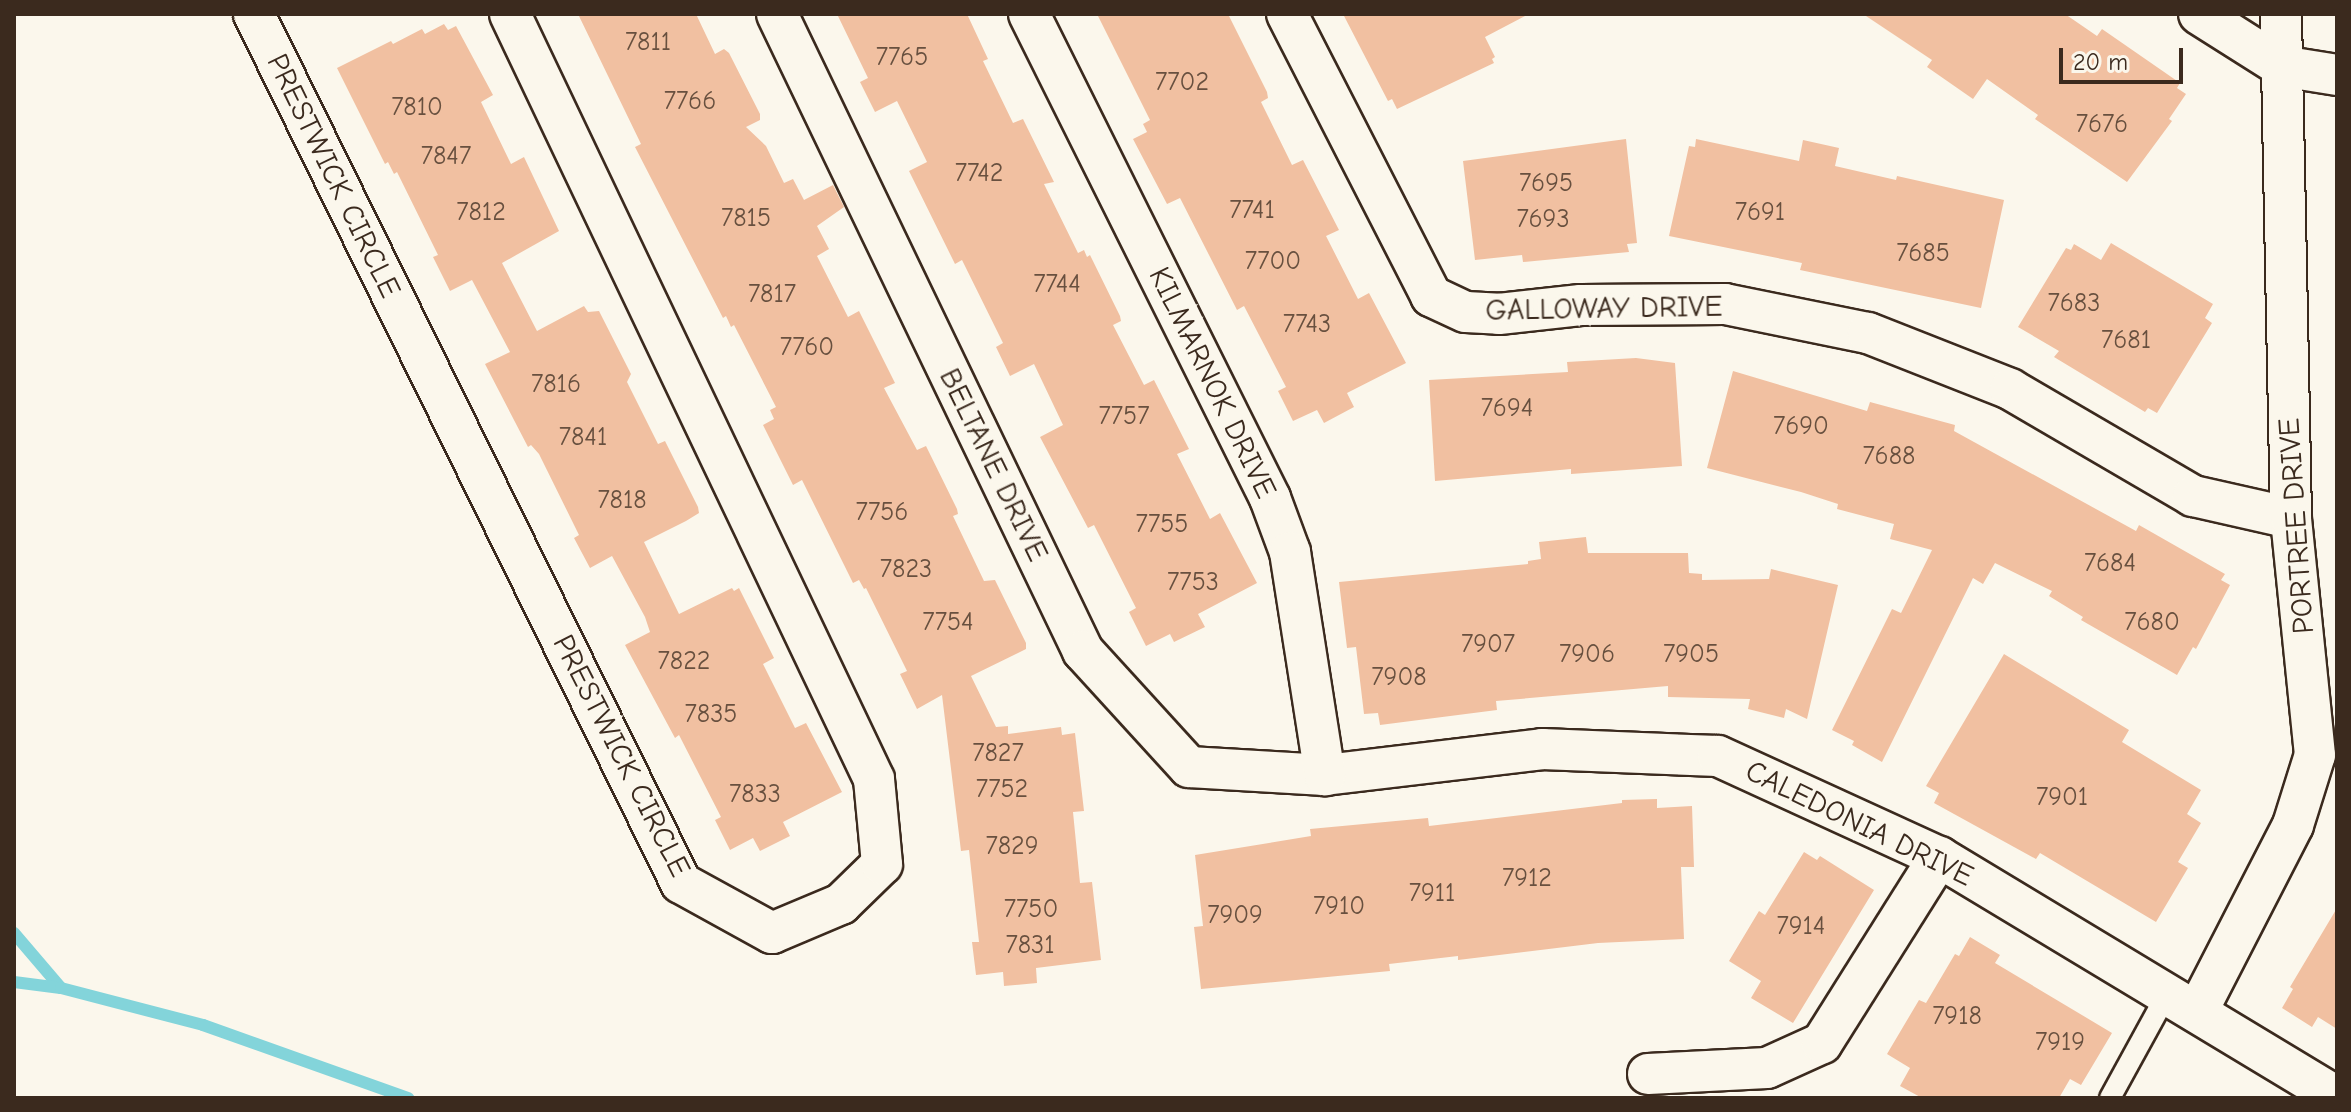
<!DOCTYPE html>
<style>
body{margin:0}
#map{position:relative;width:2351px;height:1112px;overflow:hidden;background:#fbf7ec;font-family:"Comic Neue",sans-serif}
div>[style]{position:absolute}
.stream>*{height:12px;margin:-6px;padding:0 6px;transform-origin:6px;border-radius:6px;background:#83d4da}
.building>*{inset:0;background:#f1c0a1}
.roads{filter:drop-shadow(2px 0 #3b2a1e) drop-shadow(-2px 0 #3b2a1e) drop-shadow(0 2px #3b2a1e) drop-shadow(0 -2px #3b2a1e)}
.service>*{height:20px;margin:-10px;padding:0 10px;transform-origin:10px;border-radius:10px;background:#fbf7ec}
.minor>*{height:40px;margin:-20px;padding:0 20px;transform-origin:20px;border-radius:20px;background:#fbf7ec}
span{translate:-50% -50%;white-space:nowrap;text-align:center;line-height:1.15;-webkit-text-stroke:8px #fbf7ec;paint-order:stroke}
.number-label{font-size:26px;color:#68503f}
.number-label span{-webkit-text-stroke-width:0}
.street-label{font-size:30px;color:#3b2a1e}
.frame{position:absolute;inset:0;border:16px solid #3b2a1e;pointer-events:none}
.scale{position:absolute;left:2059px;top:48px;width:124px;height:36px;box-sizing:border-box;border:4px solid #3b2a1e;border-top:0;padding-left:10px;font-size:24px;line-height:28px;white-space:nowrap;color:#3b2a1e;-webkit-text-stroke:6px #fbf7ec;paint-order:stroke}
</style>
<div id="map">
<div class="stream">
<i style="left:14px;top:933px;width:72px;rotate:49.5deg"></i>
<i style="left:14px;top:982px;width:47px;rotate:7.3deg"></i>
<i style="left:61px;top:988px;width:147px;rotate:14.6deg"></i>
<i style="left:203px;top:1025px;width:218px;rotate:19.6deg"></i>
</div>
<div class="building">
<i style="clip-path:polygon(578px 14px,696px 14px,715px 54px,724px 49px,729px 53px,760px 114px,760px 120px,746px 127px,766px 146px,784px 183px,793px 179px,804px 200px,833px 185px,844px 207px,817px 226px,829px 249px,817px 256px,848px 317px,859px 311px,895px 383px,884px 388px,917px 450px,926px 446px,957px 509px,958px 514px,953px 516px,984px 581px,995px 580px,1026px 643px,1026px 649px,971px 676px,996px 727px,1008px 726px,1008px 734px,1061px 727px,1062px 735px,1075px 733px,1084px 811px,1073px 812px,1080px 883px,1092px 882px,1101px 960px,1036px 968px,1037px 983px,1004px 986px,1003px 972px,976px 975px,972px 942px,979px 942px,969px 850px,961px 851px,942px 695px,917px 709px,900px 674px,907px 671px,866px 588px,864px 589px,859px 580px,853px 583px,802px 480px,793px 485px,763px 425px,774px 419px,770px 410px,776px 407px,734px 325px,731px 327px,726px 316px,723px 318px,635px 147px,641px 144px)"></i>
<i style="clip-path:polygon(837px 14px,967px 14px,988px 59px,983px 61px,1013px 123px,1023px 119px,1054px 182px,1044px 184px,1078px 253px,1084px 250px,1087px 257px,1090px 255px,1120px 316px,1121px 321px,1113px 325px,1144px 385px,1154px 380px,1189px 449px,1177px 454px,1210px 519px,1220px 513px,1257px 583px,1198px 614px,1205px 627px,1174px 642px,1170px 634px,1146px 646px,1129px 612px,1136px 608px,1094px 525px,1088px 528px,1040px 437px,1063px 425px,1034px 364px,1010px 376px,996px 347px,1003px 343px,962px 260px,955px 264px,909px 171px,927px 162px,897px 101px,875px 112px,860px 82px,868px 78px)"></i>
<i style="clip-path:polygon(1097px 14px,1228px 14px,1267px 92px,1268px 98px,1261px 102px,1292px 165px,1303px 160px,1339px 230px,1326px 236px,1358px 299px,1369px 293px,1406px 363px,1347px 393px,1354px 407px,1324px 423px,1317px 410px,1293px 421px,1278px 391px,1286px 387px,1244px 306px,1237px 310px,1180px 198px,1167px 204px,1133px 139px,1147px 132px,1143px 124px,1150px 120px)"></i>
<i style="clip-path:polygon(1343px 14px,1529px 14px,1485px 37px,1495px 57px,1492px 59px,1494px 63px,1397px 109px,1392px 99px,1388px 101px)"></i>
<i style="clip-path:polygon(1863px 14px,2065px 14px,2097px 36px,2102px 29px,2180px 83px,2177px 88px,2186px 94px,2169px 119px,2172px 121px,2127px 182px,2035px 119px,2038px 115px,1987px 79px,1973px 99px,1927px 67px,1932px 60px)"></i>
<i style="clip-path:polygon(444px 24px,448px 30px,456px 26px,493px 95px,481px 102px,511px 164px,524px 157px,559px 231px,502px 263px,537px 331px,584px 306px,588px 312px,599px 311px,631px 374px,627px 382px,658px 444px,665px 441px,698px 507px,699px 513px,686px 521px,644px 542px,679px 614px,732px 588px,734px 591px,739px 588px,774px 658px,763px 664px,795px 728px,806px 723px,842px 792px,783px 822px,790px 836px,760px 851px,753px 838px,730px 850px,715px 820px,721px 817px,679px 735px,675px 738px,625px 645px,650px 632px,645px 617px,612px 556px,590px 568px,574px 538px,579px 535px,539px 454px,531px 445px,528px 447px,485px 364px,510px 352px,472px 280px,450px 291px,433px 257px,438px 255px,397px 172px,394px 174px,388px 162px,385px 164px,337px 68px,391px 41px,393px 44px,422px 29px,425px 34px)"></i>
<i style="clip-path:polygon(1626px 139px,1637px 243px,1627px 244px,1629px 252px,1523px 262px,1522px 255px,1475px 260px,1463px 161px)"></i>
<i style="clip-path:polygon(1696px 139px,1799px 161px,1803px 140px,1839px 148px,1835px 166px,1896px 180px,1897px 176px,2004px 200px,1981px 308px,1800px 270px,1802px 263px,1669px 236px,1689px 146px,1695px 147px)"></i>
<i style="clip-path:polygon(2111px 243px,2213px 304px,2205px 318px,2212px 323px,2157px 413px,2148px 408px,2145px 412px,2054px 357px,2059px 351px,2018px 327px,2066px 248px,2071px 250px,2074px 244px,2101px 260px)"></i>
<i style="clip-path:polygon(1636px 358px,1675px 363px,1682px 466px,1571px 474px,1571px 469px,1435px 481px,1429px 380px,1568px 372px,1567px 362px)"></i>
<i style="clip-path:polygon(1733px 371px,1867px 411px,1870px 402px,1955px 425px,1954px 431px,2136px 531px,2139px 525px,2225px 574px,2221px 580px,2230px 585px,2196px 649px,2193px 647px,2177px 675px,2081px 620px,2083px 617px,2049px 596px,2052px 591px,1995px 563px,1983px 584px,1973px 578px,1882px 762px,1852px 745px,1854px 741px,1832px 730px,1892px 609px,1901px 613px,1932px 550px,1890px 539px,1894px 524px,1837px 509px,1838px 504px,1801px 492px,1707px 468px)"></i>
<i style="clip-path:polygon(1586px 537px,1588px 553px,1688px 553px,1689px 573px,1702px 574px,1702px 580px,1769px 579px,1771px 569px,1838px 585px,1807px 719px,1786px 709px,1784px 718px,1748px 709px,1750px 699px,1668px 697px,1668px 686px,1496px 701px,1497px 710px,1380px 725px,1378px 713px,1364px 714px,1356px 647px,1347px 648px,1339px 582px,1528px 564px,1528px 561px,1541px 559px,1539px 542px)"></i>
<i style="clip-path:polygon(2004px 654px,2129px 730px,2122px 742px,2201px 790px,2187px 814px,2201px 823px,2178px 862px,2188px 868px,2156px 922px,2040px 853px,2036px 859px,1934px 803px,1939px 793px,1926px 786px)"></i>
<i style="clip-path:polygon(1657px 799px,1657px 808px,1692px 806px,1694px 867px,1681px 867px,1684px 939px,1598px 943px,1458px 960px,1458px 956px,1389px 964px,1390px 971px,1201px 989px,1194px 927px,1203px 926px,1195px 855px,1311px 836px,1310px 829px,1428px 818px,1429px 826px,1622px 803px,1622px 800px)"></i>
<i style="clip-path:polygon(1804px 852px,1817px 860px,1820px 856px,1874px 890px,1793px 1023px,1751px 998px,1761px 981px,1729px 961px,1759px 911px,1765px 915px)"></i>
<i style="clip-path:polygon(2337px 908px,2337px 1029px,2318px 1017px,2312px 1027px,2282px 1008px,2293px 989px,2290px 987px)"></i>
<i style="clip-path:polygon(1970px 937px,2000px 955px,1995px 963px,2112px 1033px,2081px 1085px,2070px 1079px,2059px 1098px,1922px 1098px,1900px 1086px,1910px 1068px,1887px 1054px,1919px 1000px,1926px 1003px,1955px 954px,1959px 956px)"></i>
</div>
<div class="roads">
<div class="service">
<i style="left:2110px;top:1098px;width:119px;rotate:-61.3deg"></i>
</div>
<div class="minor">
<i style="left:254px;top:14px;width:968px;rotate:63.83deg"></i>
<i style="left:681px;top:883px;width:104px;rotate:28.8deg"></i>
<i style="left:772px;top:933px;width:75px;rotate:-22.8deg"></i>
<i style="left:841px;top:904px;width:57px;rotate:-44.3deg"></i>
<i style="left:882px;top:864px;width:85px;rotate:-95.4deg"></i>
<i style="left:874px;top:779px;width:847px;rotate:-115.45deg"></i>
<i style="left:777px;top:14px;width:707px;rotate:64.34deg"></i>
<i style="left:1083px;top:651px;width:157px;rotate:47.6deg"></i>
<i style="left:1189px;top:767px;width:136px;rotate:3.4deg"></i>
<i style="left:1325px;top:775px;width:219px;rotate:-6.8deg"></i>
<i style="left:1542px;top:749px;width:176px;rotate:2.3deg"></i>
<i style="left:1718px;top:756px;width:243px;rotate:24.6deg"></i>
<i style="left:1939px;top:857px;width:465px;rotate:31.1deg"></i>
<i style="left:1029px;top:14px;width:541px;rotate:63.53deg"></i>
<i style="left:1270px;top:498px;width:58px;rotate:69.7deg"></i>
<i style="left:1290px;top:552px;width:226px;rotate:81.1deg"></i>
<i style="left:1287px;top:14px;width:317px;rotate:62.9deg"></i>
<i style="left:1431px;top:296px;width:38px;rotate:25deg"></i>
<i style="left:1466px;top:312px;width:33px;rotate:3deg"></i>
<i style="left:1499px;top:314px;width:82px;rotate:-6.3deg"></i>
<i style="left:1581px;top:305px;width:144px;rotate:-0.4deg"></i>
<i style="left:1725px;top:304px;width:146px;rotate:11.5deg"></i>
<i style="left:1868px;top:333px;width:153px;rotate:21.5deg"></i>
<i style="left:2010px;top:389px;width:212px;rotate:30.3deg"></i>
<i style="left:2193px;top:496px;width:100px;rotate:12.7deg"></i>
<i style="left:2199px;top:14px;width:97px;rotate:32.4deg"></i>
<i style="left:2281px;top:66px;width:57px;rotate:9.1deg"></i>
<i style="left:2197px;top:1012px;width:210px;rotate:-62.8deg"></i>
<i style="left:2293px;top:825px;width:73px;rotate:-72.6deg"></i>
<i style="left:2315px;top:755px;width:238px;rotate:-95.8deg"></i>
<i style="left:2291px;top:518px;width:504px;rotate:-91.14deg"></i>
<i style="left:1648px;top:1074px;width:119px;rotate:-2.9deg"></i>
<i style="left:1767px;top:1068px;width:60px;rotate:-24.4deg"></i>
<i style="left:1822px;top:1043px;width:220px;rotate:-57.8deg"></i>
</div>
</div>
<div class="number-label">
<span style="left:648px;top:43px">7811</span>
<span style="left:902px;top:58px">7765</span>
<span style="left:1182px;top:83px">7702</span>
<span style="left:690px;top:102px">7766</span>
<span style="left:417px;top:108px">7810</span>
<span style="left:2102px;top:125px">7676</span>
<span style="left:446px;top:157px">7847</span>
<span style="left:979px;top:174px">7742</span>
<span style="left:1546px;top:184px">7695</span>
<span style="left:1252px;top:211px">7741</span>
<span style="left:481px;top:213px">7812</span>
<span style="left:1760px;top:213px">7691</span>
<span style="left:746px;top:219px">7815</span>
<span style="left:1543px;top:220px">7693</span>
<span style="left:1923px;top:254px">7685</span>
<span style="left:1273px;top:262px">7700</span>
<span style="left:1057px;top:285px">7744</span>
<span style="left:772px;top:295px">7817</span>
<span style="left:2074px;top:304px">7683</span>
<span style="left:1307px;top:325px">7743</span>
<span style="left:2126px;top:341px">7681</span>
<span style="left:807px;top:348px">7760</span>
<span style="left:556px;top:385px">7816</span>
<span style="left:1507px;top:409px">7694</span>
<span style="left:1124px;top:417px">7757</span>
<span style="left:1801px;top:427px">7690</span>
<span style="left:583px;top:438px">7841</span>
<span style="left:1889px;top:457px">7688</span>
<span style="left:622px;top:501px">7818</span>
<span style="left:882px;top:513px">7756</span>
<span style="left:1162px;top:525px">7755</span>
<span style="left:2110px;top:564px">7684</span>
<span style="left:906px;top:570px">7823</span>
<span style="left:1193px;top:583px">7753</span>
<span style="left:948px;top:623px">7754</span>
<span style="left:2152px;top:623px">7680</span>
<span style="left:1488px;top:645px">7907</span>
<span style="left:1587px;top:655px">7906</span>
<span style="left:1691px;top:655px">7905</span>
<span style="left:684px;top:662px">7822</span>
<span style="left:1399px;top:678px">7908</span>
<span style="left:711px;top:715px">7835</span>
<span style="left:998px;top:754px">7827</span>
<span style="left:1002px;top:790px">7752</span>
<span style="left:755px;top:795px">7833</span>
<span style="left:2062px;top:798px">7901</span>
<span style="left:1012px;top:847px">7829</span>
<span style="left:1527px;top:879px">7912</span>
<span style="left:1432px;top:894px">7911</span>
<span style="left:1339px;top:907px">7910</span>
<span style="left:1031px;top:910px">7750</span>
<span style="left:1235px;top:916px">7909</span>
<span style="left:1801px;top:927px">7914</span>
<span style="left:1030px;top:946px">7831</span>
<span style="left:1957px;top:1017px">7918</span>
<span style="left:2060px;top:1043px">7919</span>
</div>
<div class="street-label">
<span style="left:333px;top:176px;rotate:64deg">PRESTWICK CIRCLE</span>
<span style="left:1604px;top:309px;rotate:-1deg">GALLOWAY DRIVE</span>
<span style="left:1212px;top:383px;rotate:64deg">KILMARNOK DRIVE</span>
<span style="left:993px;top:465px;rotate:64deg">BELTANE DRIVE</span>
<span style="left:2297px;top:526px;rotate:-94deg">PORTREE DRIVE</span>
<span style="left:621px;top:756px;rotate:63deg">PRESTWICK CIRCLE</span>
<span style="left:1859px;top:824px;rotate:26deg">CALEDONIA DRIVE</span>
</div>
<div class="frame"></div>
<div class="scale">20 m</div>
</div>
